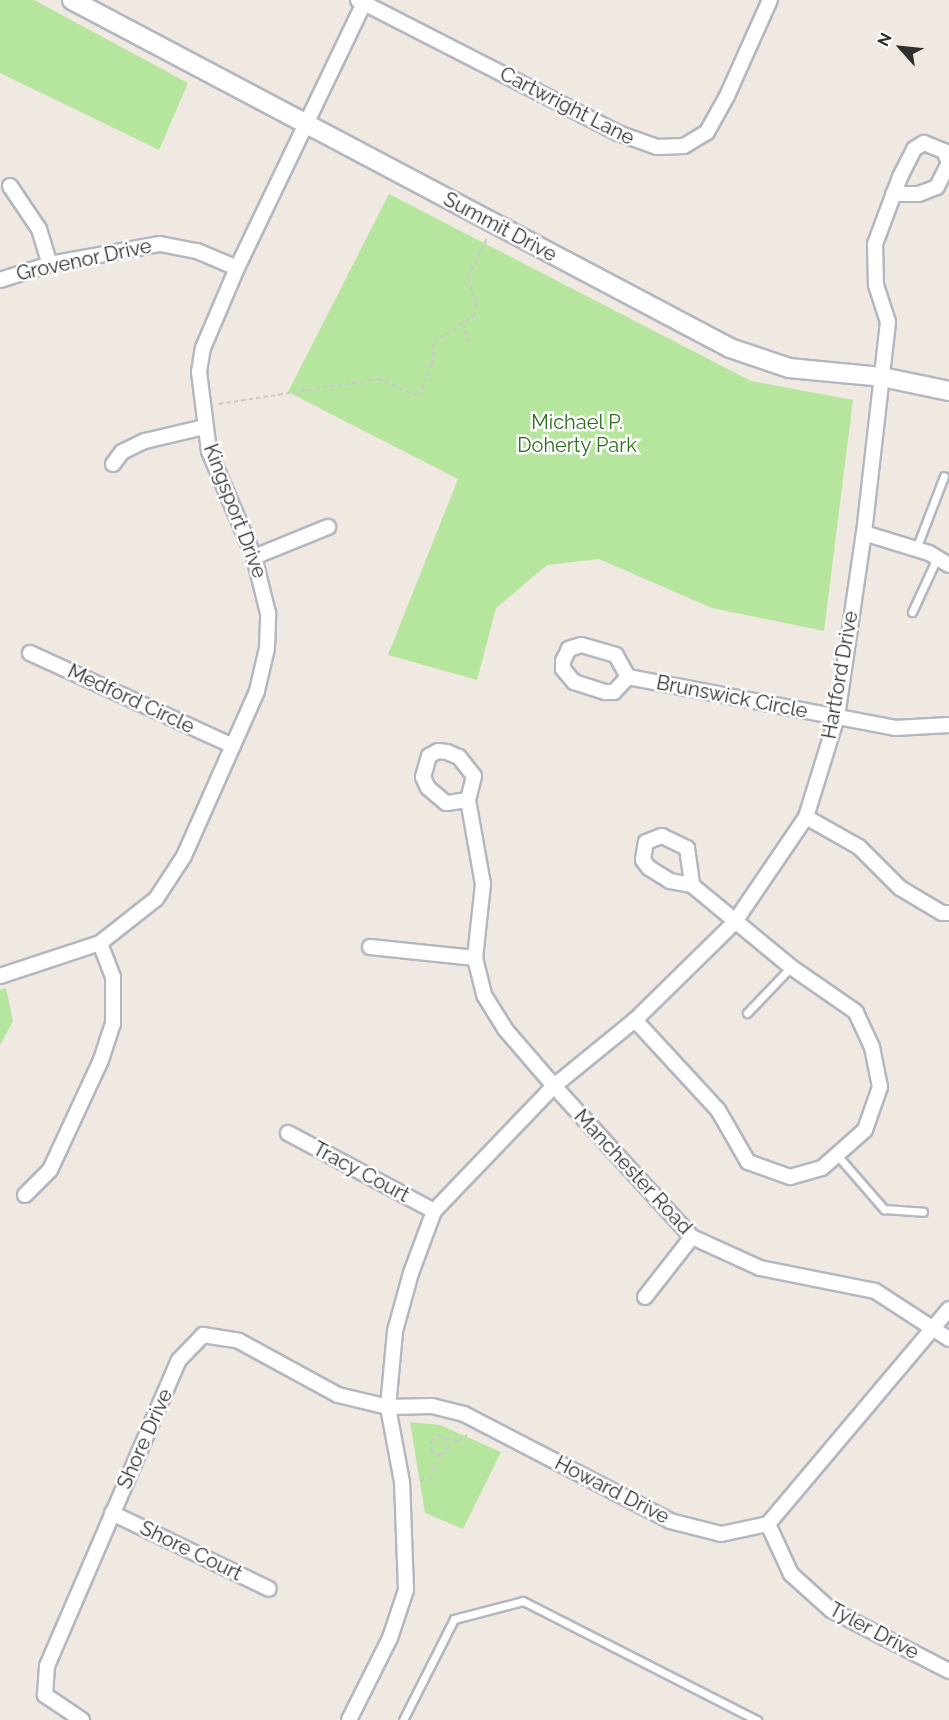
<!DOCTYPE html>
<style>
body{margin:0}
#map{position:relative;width:949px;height:1720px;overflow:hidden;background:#efe9e1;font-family:Raleway,sans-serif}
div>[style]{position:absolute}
.green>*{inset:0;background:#b6e59e}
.path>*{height:2px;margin-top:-1px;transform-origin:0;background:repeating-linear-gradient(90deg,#c9c9c9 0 4.5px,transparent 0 7.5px)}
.roads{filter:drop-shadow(2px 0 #b4b7c1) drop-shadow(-2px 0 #b4b7c1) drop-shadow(0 2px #b4b7c1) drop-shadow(0 -2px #b4b7c1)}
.lane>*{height:7px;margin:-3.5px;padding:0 3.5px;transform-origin:3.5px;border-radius:3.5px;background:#fff}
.street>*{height:14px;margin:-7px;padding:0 7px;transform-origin:7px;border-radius:7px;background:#fff}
.secondary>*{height:18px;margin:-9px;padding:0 9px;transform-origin:9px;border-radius:9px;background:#fff}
span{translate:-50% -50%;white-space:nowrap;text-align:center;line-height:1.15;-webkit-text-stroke:5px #fff;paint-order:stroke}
.street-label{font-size:20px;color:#2e2e2e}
.park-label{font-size:20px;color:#2c6e1b}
.north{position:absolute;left:871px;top:18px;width:60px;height:60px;-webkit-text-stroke:4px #fff;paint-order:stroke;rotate:297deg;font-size:16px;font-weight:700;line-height:24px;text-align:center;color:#2e2e2e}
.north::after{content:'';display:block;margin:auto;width:21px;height:27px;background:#2e2e2e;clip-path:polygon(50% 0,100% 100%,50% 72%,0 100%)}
</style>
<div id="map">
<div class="green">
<i style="clip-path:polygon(0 0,34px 0,188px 83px,159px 150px,0 73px)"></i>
<i style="clip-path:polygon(389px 194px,751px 381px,853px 400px,824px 631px,712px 608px,599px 559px,547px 565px,496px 608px,477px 680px,388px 655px,458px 479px,288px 392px)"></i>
<i style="clip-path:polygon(6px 988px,13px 1021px,0 1045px,0 990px)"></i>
<i style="clip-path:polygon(410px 1422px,440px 1425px,501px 1452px,463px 1529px,425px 1513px)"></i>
</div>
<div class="path">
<i style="left:463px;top:324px;width:23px;rotate:72deg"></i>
<i style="left:219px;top:404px;width:161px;rotate:-8.9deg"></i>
<i style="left:378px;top:379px;width:44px;rotate:22.5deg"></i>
<i style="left:419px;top:396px;width:35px;rotate:-68deg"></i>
<i style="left:432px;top:364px;width:22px;rotate:-85deg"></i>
<i style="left:434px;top:342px;width:48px;rotate:-33deg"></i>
<i style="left:474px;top:316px;width:12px;rotate:-81deg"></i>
<i style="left:476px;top:304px;width:28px;rotate:-107deg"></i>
<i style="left:468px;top:277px;width:43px;rotate:-64deg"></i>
<i style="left:446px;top:1438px;width:13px;rotate:13deg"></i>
<i style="left:459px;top:1441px;width:10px;rotate:-37deg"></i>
<i style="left:420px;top:1480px;width:10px;rotate:-6deg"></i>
<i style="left:430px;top:1479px;width:25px;rotate:-67deg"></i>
<i style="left:440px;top:1456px;width:9px;rotate:-148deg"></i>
<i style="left:432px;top:1451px;width:10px;rotate:-96deg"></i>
<i style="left:431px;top:1441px;width:9px;rotate:-41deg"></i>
<i style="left:438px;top:1435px;width:9px;rotate:21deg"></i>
<i style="left:446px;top:1438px;width:9px;rotate:72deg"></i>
<i style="left:449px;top:1447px;width:13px;rotate:135deg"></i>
</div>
<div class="roads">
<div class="lane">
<i style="left:916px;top:549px;width:78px;rotate:-69deg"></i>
<i style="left:912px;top:612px;width:60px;rotate:-65.2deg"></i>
<i style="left:747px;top:1013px;width:64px;rotate:-46.3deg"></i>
<i style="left:837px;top:1155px;width:72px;rotate:49deg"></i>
<i style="left:884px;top:1209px;width:39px;rotate:4deg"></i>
<i style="left:403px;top:1720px;width:113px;rotate:-63.2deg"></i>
<i style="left:454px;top:1619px;width:71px;rotate:-14.6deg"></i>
<i style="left:523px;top:1601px;width:263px;rotate:27deg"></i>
</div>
<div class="street">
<i style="left:358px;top:0;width:292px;rotate:27.1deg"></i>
<i style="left:618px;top:133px;width:41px;rotate:19.7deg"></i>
<i style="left:657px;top:147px;width:27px;rotate:-2deg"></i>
<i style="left:684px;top:146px;width:27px;rotate:-31deg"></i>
<i style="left:707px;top:132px;width:41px;rotate:-60.9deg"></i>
<i style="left:727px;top:96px;width:105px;rotate:-65.9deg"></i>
<i style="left:10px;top:186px;width:52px;rotate:56deg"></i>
<i style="left:39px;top:229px;width:37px;rotate:73deg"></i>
<i style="left:0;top:280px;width:52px;rotate:-17.7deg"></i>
<i style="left:50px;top:264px;width:112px;rotate:-10.3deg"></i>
<i style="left:160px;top:244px;width:38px;rotate:11deg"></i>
<i style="left:197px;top:251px;width:43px;rotate:23deg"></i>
<i style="left:113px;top:464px;width:15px;rotate:-53deg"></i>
<i style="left:122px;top:452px;width:25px;rotate:-26deg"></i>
<i style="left:145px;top:441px;width:61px;rotate:-13.3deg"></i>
<i style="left:864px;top:533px;width:68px;rotate:17.1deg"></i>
<i style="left:929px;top:553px;width:23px;rotate:31deg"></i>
<i style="left:254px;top:557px;width:80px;rotate:-22.1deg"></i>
<i style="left:30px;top:653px;width:223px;rotate:24.6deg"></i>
<i style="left:628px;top:677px;width:25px;rotate:-119deg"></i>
<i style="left:616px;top:655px;width:36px;rotate:-164deg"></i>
<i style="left:581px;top:645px;width:13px;rotate:162deg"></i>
<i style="left:569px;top:649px;width:13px;rotate:117deg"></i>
<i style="left:563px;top:661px;width:8px;rotate:90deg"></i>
<i style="left:563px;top:669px;width:17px;rotate:50deg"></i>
<i style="left:574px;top:682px;width:33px;rotate:18deg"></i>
<i style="left:605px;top:692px;width:9px"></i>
<i style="left:614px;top:692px;width:21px;rotate:-47deg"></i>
<i style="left:628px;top:677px;width:272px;rotate:10.8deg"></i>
<i style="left:895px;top:728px;width:54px;rotate:-3.2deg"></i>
<i style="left:468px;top:800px;width:22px;rotate:172deg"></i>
<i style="left:446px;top:803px;width:23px;rotate:-140deg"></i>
<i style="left:428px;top:788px;width:12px;rotate:-114deg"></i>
<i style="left:423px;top:777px;width:22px;rotate:-74deg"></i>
<i style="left:429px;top:756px;width:10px;rotate:-29deg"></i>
<i style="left:438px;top:751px;width:9px;rotate:6deg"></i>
<i style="left:447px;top:752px;width:13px;rotate:23deg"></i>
<i style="left:459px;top:757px;width:24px;rotate:52deg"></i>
<i style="left:474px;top:776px;width:25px;rotate:104deg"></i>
<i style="left:468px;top:800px;width:85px;rotate:79.9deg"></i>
<i style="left:483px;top:884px;width:74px;rotate:96.2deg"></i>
<i style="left:475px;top:958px;width:38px;rotate:76deg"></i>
<i style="left:484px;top:995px;width:40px;rotate:58deg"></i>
<i style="left:505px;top:1029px;width:75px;rotate:49.3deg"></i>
<i style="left:554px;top:1086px;width:205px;rotate:47.6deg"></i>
<i style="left:692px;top:1237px;width:75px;rotate:24.5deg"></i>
<i style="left:760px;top:1268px;width:117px;rotate:11.3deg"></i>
<i style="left:875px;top:1291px;width:88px;rotate:33deg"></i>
<i style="left:806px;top:817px;width:61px;rotate:29.5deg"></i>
<i style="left:859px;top:847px;width:58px;rotate:45deg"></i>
<i style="left:900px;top:888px;width:49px;rotate:30.8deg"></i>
<i style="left:942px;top:913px;width:7px"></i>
<i style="left:370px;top:947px;width:106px;rotate:6deg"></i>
<i style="left:0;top:976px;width:105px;rotate:-18.3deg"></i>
<i style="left:100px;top:943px;width:71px;rotate:-38.2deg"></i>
<i style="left:156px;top:899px;width:51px;rotate:-56.9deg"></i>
<i style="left:184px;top:856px;width:180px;rotate:-66.1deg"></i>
<i style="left:257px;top:691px;width:44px;rotate:-76.9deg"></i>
<i style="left:267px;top:648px;width:35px;rotate:-88deg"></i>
<i style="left:268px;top:613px;width:58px;rotate:-104deg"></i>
<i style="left:254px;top:557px;width:115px;rotate:-113deg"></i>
<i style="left:209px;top:451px;width:80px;rotate:-97.2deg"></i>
<i style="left:199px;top:372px;width:24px;rotate:-81deg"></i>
<i style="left:203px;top:348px;width:87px;rotate:-67deg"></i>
<i style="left:237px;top:268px;width:294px;rotate:-64.4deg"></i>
<i style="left:635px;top:1020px;width:122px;rotate:47.3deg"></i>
<i style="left:718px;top:1110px;width:60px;rotate:60deg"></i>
<i style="left:748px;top:1162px;width:45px;rotate:19.7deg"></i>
<i style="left:790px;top:1177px;width:33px;rotate:-16deg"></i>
<i style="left:822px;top:1168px;width:57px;rotate:-41.5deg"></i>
<i style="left:865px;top:1130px;width:46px;rotate:-70.8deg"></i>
<i style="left:880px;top:1087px;width:41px;rotate:-101.3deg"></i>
<i style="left:872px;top:1047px;width:38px;rotate:-115deg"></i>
<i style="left:856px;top:1012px;width:79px;rotate:-145.3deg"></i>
<i style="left:791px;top:967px;width:129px;rotate:-140.4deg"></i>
<i style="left:692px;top:885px;width:22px;rotate:-170deg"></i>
<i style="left:670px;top:881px;width:25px;rotate:-148deg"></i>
<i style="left:649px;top:868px;width:10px;rotate:-127deg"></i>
<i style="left:643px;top:860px;width:18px;rotate:-81deg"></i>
<i style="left:646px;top:842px;width:17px;rotate:-21deg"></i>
<i style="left:662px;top:836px;width:28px;rotate:26deg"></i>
<i style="left:687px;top:848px;width:37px;rotate:82deg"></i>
<i style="left:288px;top:1133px;width:166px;rotate:28.1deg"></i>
<i style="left:25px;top:1195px;width:35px;rotate:-45deg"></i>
<i style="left:50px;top:1170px;width:121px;rotate:-65.1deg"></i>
<i style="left:101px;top:1060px;width:38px;rotate:-72deg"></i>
<i style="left:113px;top:1024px;width:47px;rotate:-90deg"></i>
<i style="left:113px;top:977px;width:36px;rotate:-111deg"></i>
<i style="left:645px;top:1297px;width:76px;rotate:-51.9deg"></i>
<i style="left:112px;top:1513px;width:174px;rotate:25.8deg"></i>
<i style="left:768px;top:1524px;width:55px;rotate:65.3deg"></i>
<i style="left:791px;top:1574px;width:54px;rotate:42deg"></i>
<i style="left:831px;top:1610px;width:133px;rotate:27.3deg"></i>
<i style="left:82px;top:1720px;width:45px;rotate:-146deg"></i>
<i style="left:45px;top:1695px;width:29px;rotate:-86deg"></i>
<i style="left:47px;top:1666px;width:333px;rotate:-66.7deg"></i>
<i style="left:179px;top:1360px;width:35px;rotate:-46deg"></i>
<i style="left:203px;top:1335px;width:36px;rotate:9deg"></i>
<i style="left:239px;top:1341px;width:113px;rotate:28.6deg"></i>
<i style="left:338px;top:1395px;width:51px;rotate:13.5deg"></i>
<i style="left:388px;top:1407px;width:44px;rotate:-1.3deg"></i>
<i style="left:432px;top:1406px;width:33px;rotate:14deg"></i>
<i style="left:464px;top:1414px;width:232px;rotate:27.4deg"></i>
<i style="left:670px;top:1521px;width:53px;rotate:14.3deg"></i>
<i style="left:721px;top:1534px;width:48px;rotate:-12deg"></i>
<i style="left:768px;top:1524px;width:281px;rotate:-49.9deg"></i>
<i style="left:349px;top:1720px;width:92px;rotate:-63.4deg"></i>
<i style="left:390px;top:1638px;width:51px;rotate:-71.6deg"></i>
<i style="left:406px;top:1590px;width:108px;rotate:-92.1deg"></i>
<i style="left:402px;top:1482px;width:76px;rotate:-100.6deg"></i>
<i style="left:388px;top:1407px;width:76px;rotate:-84.7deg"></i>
<i style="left:395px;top:1331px;width:60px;rotate:-74.6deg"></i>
<i style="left:411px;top:1273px;width:66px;rotate:-69.6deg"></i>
<i style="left:434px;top:1211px;width:173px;rotate:-46.2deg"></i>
<i style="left:554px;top:1086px;width:104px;rotate:-39.2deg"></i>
<i style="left:635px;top:1020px;width:139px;rotate:-44.4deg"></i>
<i style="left:734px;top:923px;width:128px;rotate:-55.8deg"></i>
<i style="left:806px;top:817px;width:105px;rotate:-72.8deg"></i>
<i style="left:837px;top:717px;width:186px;rotate:-81.7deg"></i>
<i style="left:864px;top:533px;width:212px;rotate:-83.5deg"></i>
<i style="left:888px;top:322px;width:40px;rotate:-108deg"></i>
<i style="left:876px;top:284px;width:40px;rotate:-91.4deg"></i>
<i style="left:875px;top:244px;width:72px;rotate:-69.5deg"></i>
<i style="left:900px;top:177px;width:31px;rotate:-63deg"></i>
<i style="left:914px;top:149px;width:12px;rotate:-31deg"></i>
<i style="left:924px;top:143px;width:22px;rotate:22deg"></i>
<i style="left:944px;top:151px;width:13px;rotate:67deg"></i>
<i style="left:949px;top:163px;width:27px;rotate:117deg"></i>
<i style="left:937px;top:187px;width:19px;rotate:159deg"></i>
<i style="left:919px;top:194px;width:26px;rotate:180deg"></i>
</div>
<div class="secondary">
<i style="left:72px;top:0;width:744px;rotate:27.87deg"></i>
<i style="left:730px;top:348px;width:62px;rotate:18.7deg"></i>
<i style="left:789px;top:368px;width:93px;rotate:5.5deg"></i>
<i style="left:882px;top:377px;width:68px;rotate:11.8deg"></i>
</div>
</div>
<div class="street-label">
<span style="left:567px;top:106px;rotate:27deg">Cartwright Lane</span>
<span style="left:500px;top:227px;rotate:28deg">Summit Drive</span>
<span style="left:84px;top:260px;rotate:-12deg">Grovenor Drive</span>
<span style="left:235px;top:511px;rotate:69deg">Kingsport Drive</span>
<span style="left:840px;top:675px;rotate:-80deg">Hartford Drive</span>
<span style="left:732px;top:697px;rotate:11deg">Brunswick Circle</span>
<span style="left:131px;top:699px;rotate:25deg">Medford Circle</span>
<span style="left:361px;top:1172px;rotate:28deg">Tracy Court</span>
<span style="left:633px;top:1172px;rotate:47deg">Manchester Road</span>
<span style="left:145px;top:1439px;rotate:-66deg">Shore Drive</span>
<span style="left:612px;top:1490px;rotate:27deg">Howard Drive</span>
<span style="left:191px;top:1551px;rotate:26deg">Shore Court</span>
<span style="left:874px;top:1631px;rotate:28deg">Tyler Drive</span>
</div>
<div class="park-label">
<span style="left:577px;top:434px">Michael P.<br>Doherty Park</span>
</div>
<div class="north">N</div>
</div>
